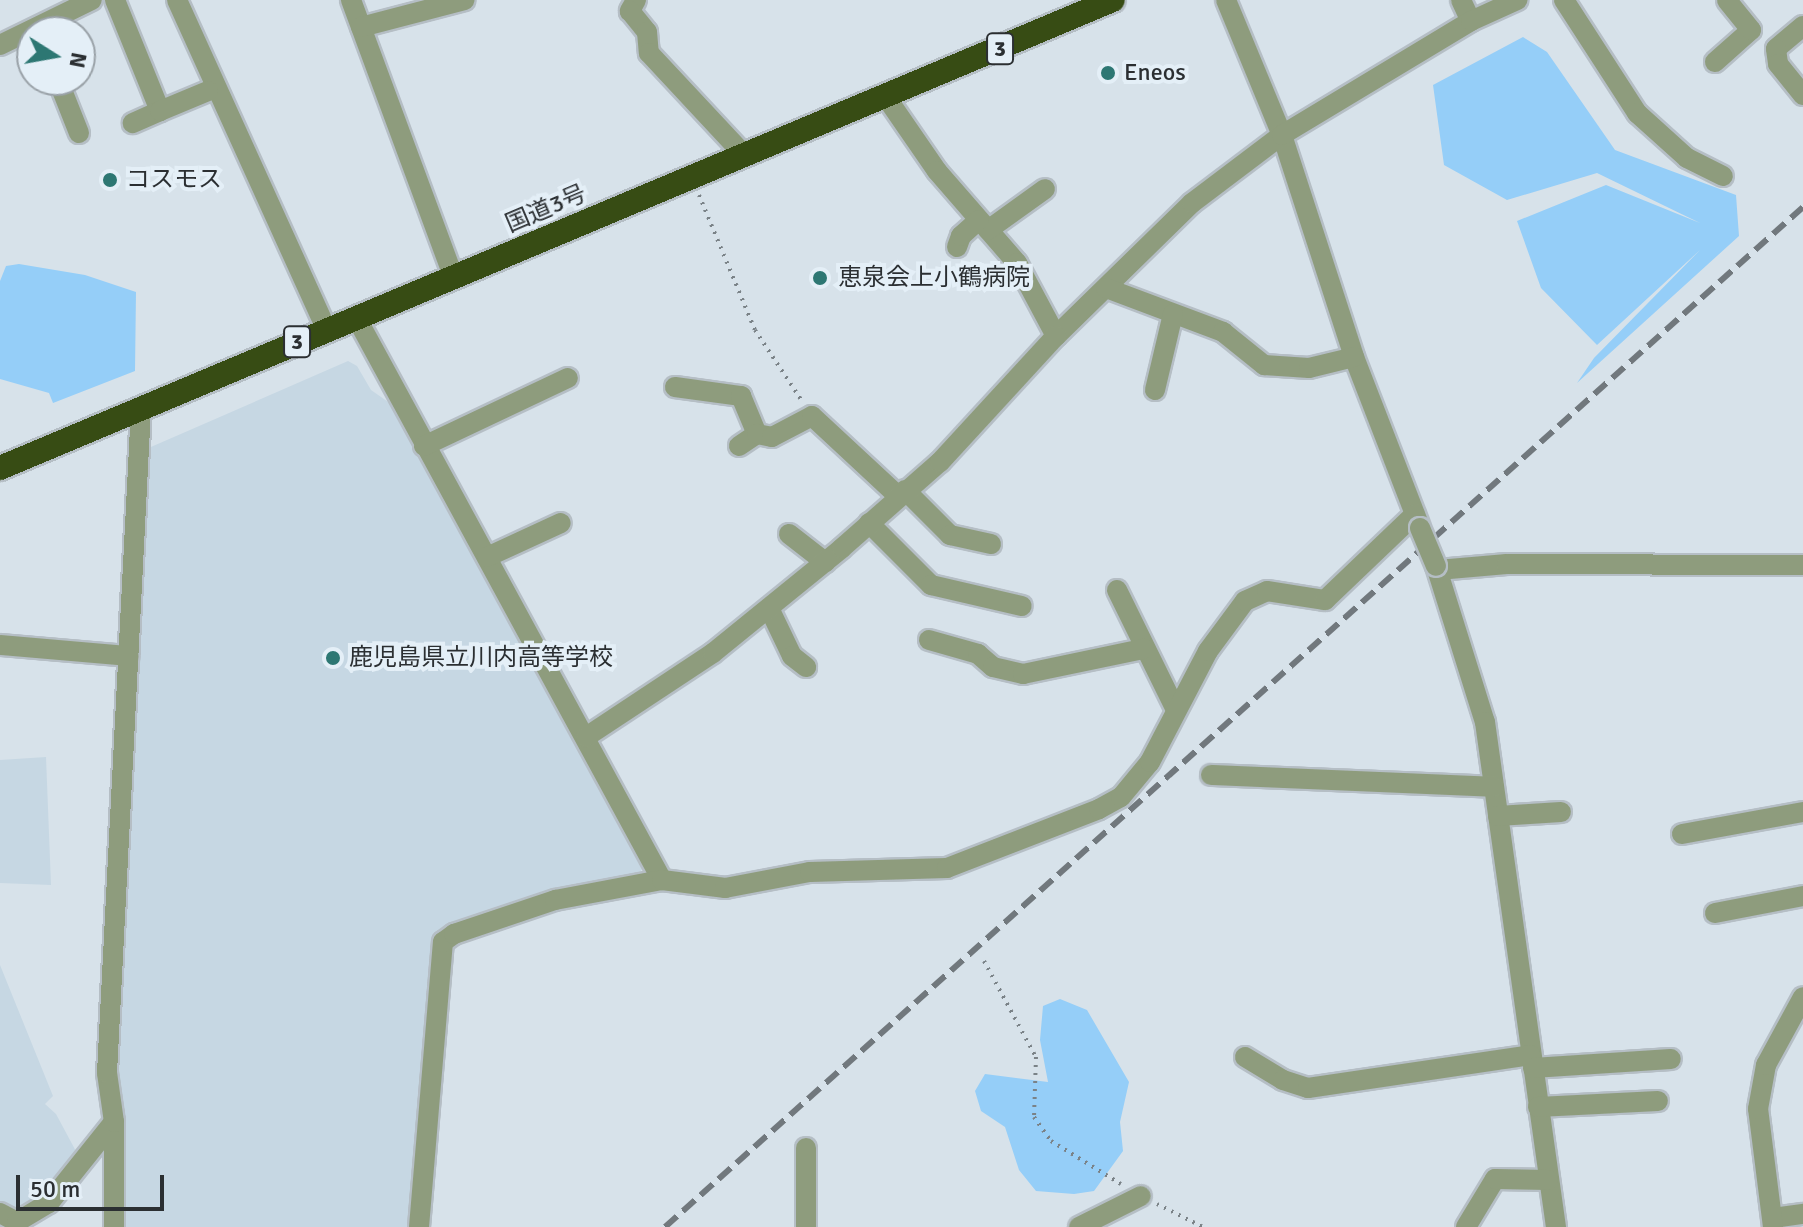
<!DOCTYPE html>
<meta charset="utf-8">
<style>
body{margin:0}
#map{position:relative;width:1803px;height:1227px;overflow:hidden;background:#d7e2ea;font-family:Signika,"Noto Sans JP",sans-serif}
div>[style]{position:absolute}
.built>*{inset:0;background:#c6d7e3}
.green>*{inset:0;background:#95cef8}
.path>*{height:4px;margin-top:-2px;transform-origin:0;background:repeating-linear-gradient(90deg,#7a8287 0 2px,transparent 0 8px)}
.roads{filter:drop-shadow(2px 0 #b5bec5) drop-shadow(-2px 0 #b5bec5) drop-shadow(0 2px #b5bec5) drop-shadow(0 -2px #b5bec5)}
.minor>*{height:20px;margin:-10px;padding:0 10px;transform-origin:10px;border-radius:10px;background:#8e9c7d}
.highway>*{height:24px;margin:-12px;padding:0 12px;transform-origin:12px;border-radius:12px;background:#374c14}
.rail>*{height:6px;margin-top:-3px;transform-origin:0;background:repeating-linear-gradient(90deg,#71787d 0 16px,transparent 0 24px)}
.bridges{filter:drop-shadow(2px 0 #b5bec5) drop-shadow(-2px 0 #b5bec5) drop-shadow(0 2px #b5bec5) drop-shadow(0 -2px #b5bec5)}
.minor-bridge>*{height:20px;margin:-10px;padding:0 10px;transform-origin:10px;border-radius:10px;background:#8e9c7d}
.dots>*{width:22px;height:22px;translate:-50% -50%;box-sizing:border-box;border:4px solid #e4eff7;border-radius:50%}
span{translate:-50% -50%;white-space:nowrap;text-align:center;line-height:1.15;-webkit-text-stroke:8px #e4eff7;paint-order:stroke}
.shield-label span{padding:2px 6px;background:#e4eff7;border:2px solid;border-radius:6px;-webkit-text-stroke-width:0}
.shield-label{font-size:22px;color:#2b2f32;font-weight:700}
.poi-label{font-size:24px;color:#2b2f32}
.left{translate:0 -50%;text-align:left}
.street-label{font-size:24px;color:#2b2f32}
.north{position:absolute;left:16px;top:16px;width:80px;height:80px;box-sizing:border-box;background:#e4eff7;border:2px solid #9aa2a8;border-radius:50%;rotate:101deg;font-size:22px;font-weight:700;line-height:32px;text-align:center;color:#2b2f32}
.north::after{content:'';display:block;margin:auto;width:28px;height:36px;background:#2d7773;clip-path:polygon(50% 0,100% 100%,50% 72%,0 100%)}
.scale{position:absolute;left:16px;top:1175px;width:148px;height:36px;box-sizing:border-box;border:4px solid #2b2f32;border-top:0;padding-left:10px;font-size:24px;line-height:28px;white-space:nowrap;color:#2b2f32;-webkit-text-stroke:6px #e4eff7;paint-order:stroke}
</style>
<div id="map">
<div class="built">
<i style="clip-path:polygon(348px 361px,357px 366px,371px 390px,394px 406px,645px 865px,635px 879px,439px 933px,415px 1227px,119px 1227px,112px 1072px,144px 450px)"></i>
<i style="clip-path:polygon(46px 757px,51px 885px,0 883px,0 760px)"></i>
<i style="clip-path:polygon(0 965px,53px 1096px,45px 1104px,56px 1114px,78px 1155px,44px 1201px,14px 1214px,0 1207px)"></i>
</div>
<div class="green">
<i style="clip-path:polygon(1523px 37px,1547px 52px,1615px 150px,1736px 195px,1739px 236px,1577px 383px,1594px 358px,1700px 250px,1597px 345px,1541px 288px,1517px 221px,1606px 185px,1700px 223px,1597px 173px,1507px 200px,1444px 165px,1433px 85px)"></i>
<i style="clip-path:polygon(19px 264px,85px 275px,136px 292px,135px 371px,53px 403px,49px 393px,0 379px,0 281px,6px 266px)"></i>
<i style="clip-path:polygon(1060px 999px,1087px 1010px,1129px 1082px,1120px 1122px,1123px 1151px,1094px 1191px,1074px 1194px,1036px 1191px,1019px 1170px,1005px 1127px,981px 1111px,975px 1091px,985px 1074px,1048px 1082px,1040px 1040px,1043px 1006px)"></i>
</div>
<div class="path">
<i style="left:699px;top:195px;width:146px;rotate:67.5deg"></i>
<i style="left:755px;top:330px;width:85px;rotate:56.5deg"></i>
<i style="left:984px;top:961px;width:109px;rotate:61.6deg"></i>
<i style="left:1036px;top:1057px;width:60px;rotate:91.9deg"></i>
<i style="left:1034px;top:1117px;width:29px;rotate:55deg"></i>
<i style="left:1051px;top:1141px;width:82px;rotate:31.6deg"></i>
<i style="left:1157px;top:1204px;width:51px;rotate:26.6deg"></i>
</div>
<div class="roads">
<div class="minor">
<i style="left:115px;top:0;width:120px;rotate:67.9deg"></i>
<i style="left:160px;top:111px;width:30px;rotate:156deg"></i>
<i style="left:177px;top:0;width:362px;rotate:65.6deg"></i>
<i style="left:351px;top:0;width:296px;rotate:69.7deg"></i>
<i style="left:636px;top:0;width:13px;rotate:119deg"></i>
<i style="left:630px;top:11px;width:27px;rotate:51deg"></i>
<i style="left:647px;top:32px;width:21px;rotate:85deg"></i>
<i style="left:649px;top:53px;width:141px;rotate:47deg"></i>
<i style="left:1226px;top:0;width:146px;rotate:67.5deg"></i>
<i style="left:1282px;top:135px;width:233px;rotate:72deg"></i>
<i style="left:1354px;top:357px;width:180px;rotate:68.8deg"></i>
<i style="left:1461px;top:0;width:23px;rotate:65deg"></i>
<i style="left:1564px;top:0;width:135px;rotate:57.1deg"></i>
<i style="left:1637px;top:113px;width:67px;rotate:42deg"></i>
<i style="left:1687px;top:158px;width:40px;rotate:26.6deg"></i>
<i style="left:1803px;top:26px;width:35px;rotate:140deg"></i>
<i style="left:1776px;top:49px;width:15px;rotate:82deg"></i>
<i style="left:1778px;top:64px;width:40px;rotate:51deg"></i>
<i style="left:361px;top:27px;width:107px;rotate:-14.6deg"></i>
<i style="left:0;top:45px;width:102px;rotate:-26.1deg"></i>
<i style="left:1715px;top:62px;width:48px;rotate:-41.6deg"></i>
<i style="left:1751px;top:30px;width:38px;rotate:-129deg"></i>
<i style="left:58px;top:80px;width:57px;rotate:68.4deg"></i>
<i style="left:886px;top:97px;width:90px;rotate:55.4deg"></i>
<i style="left:937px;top:171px;width:122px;rotate:49deg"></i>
<i style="left:1017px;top:263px;width:83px;rotate:61.9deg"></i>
<i style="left:1056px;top:336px;width:190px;rotate:-44.4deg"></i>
<i style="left:1192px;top:203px;width:113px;rotate:-37.1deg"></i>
<i style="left:1282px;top:135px;width:221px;rotate:-31.1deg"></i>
<i style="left:1471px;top:21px;width:51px;rotate:-24.5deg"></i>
<i style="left:160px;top:111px;width:52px;rotate:-22.6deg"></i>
<i style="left:988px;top:230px;width:70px;rotate:-35.7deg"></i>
<i style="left:957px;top:247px;width:12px;rotate:-70deg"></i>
<i style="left:961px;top:236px;width:24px;rotate:-42deg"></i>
<i style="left:1106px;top:288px;width:125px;rotate:20.6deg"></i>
<i style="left:1223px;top:332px;width:53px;rotate:38.8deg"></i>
<i style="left:1264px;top:365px;width:45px;rotate:3.8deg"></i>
<i style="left:1309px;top:368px;width:46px;rotate:-13.7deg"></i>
<i style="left:356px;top:317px;width:641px;rotate:61.48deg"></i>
<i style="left:675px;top:387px;width:67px;rotate:7.8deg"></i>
<i style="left:741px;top:396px;width:41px;rotate:67.2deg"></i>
<i style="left:1155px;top:390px;width:78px;rotate:-76.7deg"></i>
<i style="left:424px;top:446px;width:159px;rotate:-25.3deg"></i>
<i style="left:739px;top:446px;width:22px;rotate:-34deg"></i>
<i style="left:757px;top:434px;width:15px;rotate:11deg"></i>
<i style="left:772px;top:437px;width:45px;rotate:-27.7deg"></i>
<i style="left:812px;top:416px;width:117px;rotate:42.9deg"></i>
<i style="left:905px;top:490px;width:64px;rotate:45deg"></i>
<i style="left:950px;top:535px;width:42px;rotate:12.4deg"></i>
<i style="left:869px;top:523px;width:88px;rotate:45deg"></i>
<i style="left:931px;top:585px;width:93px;rotate:13deg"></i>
<i style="left:789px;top:534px;width:46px;rotate:37.9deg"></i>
<i style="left:487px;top:557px;width:81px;rotate:-24.7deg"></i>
<i style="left:1436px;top:566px;width:164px;rotate:72.6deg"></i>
<i style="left:1485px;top:722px;width:510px;rotate:82deg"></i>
<i style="left:1438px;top:570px;width:69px;rotate:-5deg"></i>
<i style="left:1507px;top:564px;width:296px;rotate:0.2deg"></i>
<i style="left:1117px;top:590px;width:131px;rotate:63.8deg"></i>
<i style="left:769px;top:608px;width:53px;rotate:64.4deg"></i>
<i style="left:792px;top:656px;width:18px;rotate:38deg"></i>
<i style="left:929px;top:640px;width:51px;rotate:15.9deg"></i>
<i style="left:978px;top:654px;width:20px;rotate:41deg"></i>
<i style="left:993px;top:667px;width:31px;rotate:13deg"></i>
<i style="left:1023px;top:674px;width:123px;rotate:-11.8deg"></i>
<i style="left:0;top:645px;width:129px;rotate:4.9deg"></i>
<i style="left:586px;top:737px;width:152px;rotate:-33.5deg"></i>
<i style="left:713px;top:653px;width:166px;rotate:-39.1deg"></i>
<i style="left:842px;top:548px;width:130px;rotate:-41.3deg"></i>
<i style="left:940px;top:462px;width:171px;rotate:-47.4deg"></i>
<i style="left:1211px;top:775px;width:283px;rotate:2.4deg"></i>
<i style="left:1498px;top:816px;width:63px;rotate:-3.6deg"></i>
<i style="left:1682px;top:834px;width:123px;rotate:-10.3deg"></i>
<i style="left:1715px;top:913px;width:90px;rotate:-10.9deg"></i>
<i style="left:1245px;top:1057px;width:44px;rotate:31.2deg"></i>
<i style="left:1283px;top:1080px;width:26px;rotate:18deg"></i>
<i style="left:1308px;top:1088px;width:225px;rotate:-8.4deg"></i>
<i style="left:1533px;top:1068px;width:138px;rotate:-3.7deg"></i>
<i style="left:1538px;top:1107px;width:120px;rotate:-2.9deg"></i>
<i style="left:0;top:1213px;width:19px;rotate:28deg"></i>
<i style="left:17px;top:1222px;width:37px;rotate:-31deg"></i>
<i style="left:49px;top:1203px;width:104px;rotate:-51.3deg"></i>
<i style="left:1773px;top:1218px;width:30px;rotate:-8deg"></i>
<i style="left:114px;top:1227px;width:105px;rotate:-90deg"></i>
<i style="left:114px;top:1122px;width:49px;rotate:-98.1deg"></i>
<i style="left:107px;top:1073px;width:666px;rotate:-87.07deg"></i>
<i style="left:419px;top:1227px;width:286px;rotate:-85.2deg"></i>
<i style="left:443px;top:942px;width:14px;rotate:-36deg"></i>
<i style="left:454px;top:934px;width:107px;rotate:-18.6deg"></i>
<i style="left:555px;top:900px;width:109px;rotate:-10.6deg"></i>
<i style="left:662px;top:880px;width:64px;rotate:7.2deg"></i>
<i style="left:725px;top:888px;width:86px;rotate:-10.7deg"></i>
<i style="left:810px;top:872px;width:137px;rotate:-1.7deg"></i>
<i style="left:947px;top:868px;width:163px;rotate:-21.2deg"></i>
<i style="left:1099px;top:809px;width:25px;rotate:-29deg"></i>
<i style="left:1121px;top:797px;width:45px;rotate:-50.4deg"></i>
<i style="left:1150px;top:762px;width:125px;rotate:-62.4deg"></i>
<i style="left:1208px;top:651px;width:62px;rotate:-53.5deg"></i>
<i style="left:1245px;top:601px;width:24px;rotate:-24deg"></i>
<i style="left:1267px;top:591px;width:59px;rotate:8.8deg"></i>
<i style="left:1325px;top:600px;width:124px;rotate:-43.7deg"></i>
<i style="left:806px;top:1227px;width:79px;rotate:-90deg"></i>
<i style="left:1079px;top:1227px;width:69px;rotate:-26.6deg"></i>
<i style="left:1466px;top:1227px;width:56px;rotate:-58.9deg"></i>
<i style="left:1495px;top:1179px;width:53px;rotate:1.1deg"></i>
<i style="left:1773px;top:1227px;width:119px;rotate:-97.2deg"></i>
<i style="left:1758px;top:1109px;width:45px;rotate:-79.7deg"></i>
<i style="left:1766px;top:1065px;width:77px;rotate:-61.4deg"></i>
</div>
<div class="highway">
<i style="left:0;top:468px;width:1207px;rotate:-22.81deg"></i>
</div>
</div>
<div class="rail">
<i style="left:665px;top:1227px;width:1528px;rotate:-41.87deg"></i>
</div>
<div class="bridges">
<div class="minor-bridge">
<i style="left:1420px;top:528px;width:41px;rotate:67.2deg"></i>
</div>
</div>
<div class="dots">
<i style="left:1108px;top:73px;background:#2d7773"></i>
<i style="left:110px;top:180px;background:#2d7773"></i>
<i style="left:820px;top:278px;background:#2d7773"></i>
<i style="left:333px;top:658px;background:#2d7773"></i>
</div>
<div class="shield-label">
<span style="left:1000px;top:49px">3</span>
<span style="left:297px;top:342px">3</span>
</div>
<div class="poi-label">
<span class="left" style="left:1124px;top:73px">Eneos</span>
<span class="left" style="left:126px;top:180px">コスモス</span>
<span class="left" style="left:838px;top:278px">恵泉会上小鶴病院</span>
<span class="left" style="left:349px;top:658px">鹿児島県立川内高等学校</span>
</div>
<div class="street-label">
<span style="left:546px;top:209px;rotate:-23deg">国道3号</span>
</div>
<div class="north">N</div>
<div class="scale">50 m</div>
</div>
